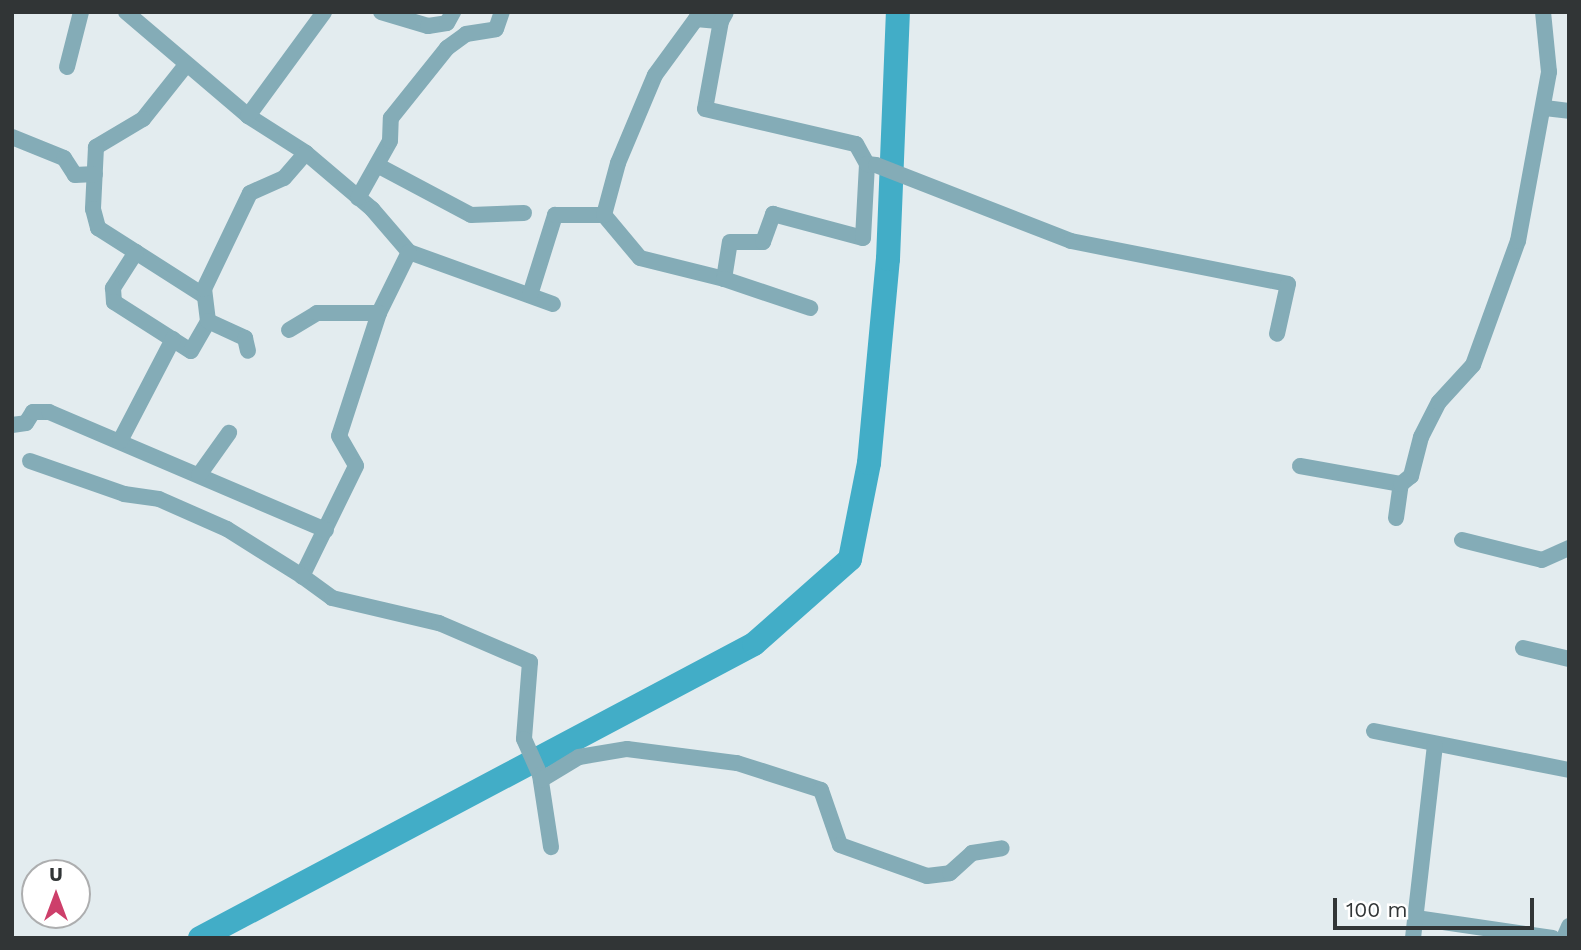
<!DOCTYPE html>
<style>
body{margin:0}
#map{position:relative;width:1581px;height:950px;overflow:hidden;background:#e3ecef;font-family:"Work Sans",sans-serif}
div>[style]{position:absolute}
.river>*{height:24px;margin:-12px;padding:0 12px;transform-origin:12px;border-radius:12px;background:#42adc7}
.minor>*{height:16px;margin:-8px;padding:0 8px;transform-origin:8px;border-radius:8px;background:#84acb7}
span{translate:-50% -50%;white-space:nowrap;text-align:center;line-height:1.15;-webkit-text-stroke:7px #fff;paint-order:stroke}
.frame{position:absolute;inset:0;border:14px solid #313536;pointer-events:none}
.north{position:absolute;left:21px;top:859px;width:70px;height:70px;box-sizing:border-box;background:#fff;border:2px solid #adaeaf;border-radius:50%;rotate:0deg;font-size:19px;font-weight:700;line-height:28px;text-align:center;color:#313536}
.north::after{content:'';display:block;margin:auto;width:24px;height:32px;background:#cd3f6a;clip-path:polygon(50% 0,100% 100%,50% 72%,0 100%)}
.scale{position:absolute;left:1333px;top:898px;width:201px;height:32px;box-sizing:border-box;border:4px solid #313536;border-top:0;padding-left:9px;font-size:21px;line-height:24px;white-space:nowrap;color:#313536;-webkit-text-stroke:5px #fff;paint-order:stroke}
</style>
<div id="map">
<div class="river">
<i style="left:200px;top:938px;width:627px;rotate:-27.95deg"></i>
<i style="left:754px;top:644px;width:128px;rotate:-41.5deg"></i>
<i style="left:850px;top:559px;width:98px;rotate:-78.8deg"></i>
<i style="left:869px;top:463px;width:205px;rotate:-84.7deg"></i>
<i style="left:888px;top:259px;width:247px;rotate:-87.7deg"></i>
</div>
<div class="minor">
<i style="left:126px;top:12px;width:160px;rotate:40.4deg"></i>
<i style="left:248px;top:116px;width:69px;rotate:32.5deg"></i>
<i style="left:306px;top:153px;width:87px;rotate:40.3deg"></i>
<i style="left:372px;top:209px;width:57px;rotate:49.3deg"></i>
<i style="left:409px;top:252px;width:153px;rotate:19.9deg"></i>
<i style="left:381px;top:12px;width:49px;rotate:16.6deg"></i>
<i style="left:428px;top:26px;width:19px;rotate:-9deg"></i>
<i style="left:447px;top:23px;width:13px;rotate:-61deg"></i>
<i style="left:721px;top:21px;width:89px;rotate:100.3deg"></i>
<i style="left:705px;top:109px;width:155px;rotate:13.1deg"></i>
<i style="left:856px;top:144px;width:23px;rotate:61deg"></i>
<i style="left:186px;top:65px;width:69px;rotate:128.5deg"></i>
<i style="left:143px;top:119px;width:55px;rotate:149.2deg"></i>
<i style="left:96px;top:147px;width:62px;rotate:92.8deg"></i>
<i style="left:93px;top:209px;width:20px;rotate:75deg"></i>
<i style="left:98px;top:228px;width:125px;rotate:32.5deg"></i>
<i style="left:67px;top:67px;width:57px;rotate:-75.7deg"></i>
<i style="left:1545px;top:108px;width:24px;rotate:7deg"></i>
<i style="left:248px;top:116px;width:129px;rotate:-53.8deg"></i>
<i style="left:12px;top:137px;width:56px;rotate:22deg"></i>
<i style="left:64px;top:158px;width:20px;rotate:57deg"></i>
<i style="left:75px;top:175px;width:20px;rotate:-3deg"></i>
<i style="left:377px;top:165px;width:106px;rotate:28deg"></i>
<i style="left:471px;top:215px;width:53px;rotate:-2.2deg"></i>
<i style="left:358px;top:198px;width:65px;rotate:-60.7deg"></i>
<i style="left:390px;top:141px;width:23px;rotate:-88deg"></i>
<i style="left:391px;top:118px;width:90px;rotate:-51.3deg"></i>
<i style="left:447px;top:48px;width:24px;rotate:-36deg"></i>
<i style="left:466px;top:34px;width:30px;rotate:-9deg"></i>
<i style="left:496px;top:29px;width:18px;rotate:-71deg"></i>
<i style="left:604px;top:215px;width:56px;rotate:50.1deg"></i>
<i style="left:640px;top:258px;width:87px;rotate:14deg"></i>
<i style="left:724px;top:279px;width:37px;rotate:-81deg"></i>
<i style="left:730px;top:242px;width:33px"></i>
<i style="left:763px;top:242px;width:30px;rotate:-70deg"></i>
<i style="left:773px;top:214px;width:93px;rotate:14.9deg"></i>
<i style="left:863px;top:238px;width:74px;rotate:-86.9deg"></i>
<i style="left:867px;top:164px;width:9px;rotate:6deg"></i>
<i style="left:876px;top:165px;width:209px;rotate:21.3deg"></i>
<i style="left:1071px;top:241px;width:221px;rotate:11.2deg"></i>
<i style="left:1288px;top:284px;width:51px;rotate:102.4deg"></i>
<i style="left:136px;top:252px;width:43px;rotate:122.6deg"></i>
<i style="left:113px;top:288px;width:14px;rotate:86deg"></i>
<i style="left:114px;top:302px;width:91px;rotate:32.5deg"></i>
<i style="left:191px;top:351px;width:34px;rotate:-60deg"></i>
<i style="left:208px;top:321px;width:32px;rotate:-97deg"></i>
<i style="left:204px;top:289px;width:106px;rotate:-64.4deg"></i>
<i style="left:250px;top:193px;width:37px;rotate:-24deg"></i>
<i style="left:284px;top:178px;width:33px;rotate:-49deg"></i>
<i style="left:409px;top:252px;width:68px;rotate:116.2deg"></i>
<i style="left:379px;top:313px;width:129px;rotate:108deg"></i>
<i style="left:339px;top:436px;width:34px;rotate:60deg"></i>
<i style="left:356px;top:466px;width:123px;rotate:116.1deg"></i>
<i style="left:302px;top:576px;width:37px;rotate:36deg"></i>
<i style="left:332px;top:598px;width:110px;rotate:13.2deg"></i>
<i style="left:439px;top:623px;width:99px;rotate:23.2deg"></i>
<i style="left:530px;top:662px;width:77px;rotate:94.5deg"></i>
<i style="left:524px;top:739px;width:39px;rotate:66deg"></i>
<i style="left:540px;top:775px;width:73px;rotate:81.3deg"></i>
<i style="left:724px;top:279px;width:91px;rotate:18.6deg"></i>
<i style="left:530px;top:295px;width:84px;rotate:-72.6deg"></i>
<i style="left:555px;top:215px;width:49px"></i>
<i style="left:604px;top:215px;width:54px;rotate:-74.9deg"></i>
<i style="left:618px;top:163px;width:95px;rotate:-67.2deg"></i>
<i style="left:655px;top:75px;width:69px;rotate:-53.8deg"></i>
<i style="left:696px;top:19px;width:25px;rotate:5deg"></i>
<i style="left:721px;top:21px;width:10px;rotate:-61deg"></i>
<i style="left:208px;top:321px;width:41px;rotate:24.7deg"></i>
<i style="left:245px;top:338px;width:13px;rotate:77deg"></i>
<i style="left:289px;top:330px;width:33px;rotate:-31deg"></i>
<i style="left:317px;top:313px;width:62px"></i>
<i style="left:12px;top:425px;width:14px;rotate:-8deg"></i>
<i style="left:26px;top:423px;width:13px;rotate:-58deg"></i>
<i style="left:33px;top:412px;width:16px"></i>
<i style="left:49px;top:412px;width:301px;rotate:23.1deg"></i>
<i style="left:120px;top:441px;width:115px;rotate:-62.5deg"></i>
<i style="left:30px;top:461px;width:100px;rotate:19.3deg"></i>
<i style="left:124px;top:494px;width:35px;rotate:8deg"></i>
<i style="left:159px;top:499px;width:74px;rotate:23.8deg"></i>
<i style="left:227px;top:529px;width:89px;rotate:32.1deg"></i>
<i style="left:1300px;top:466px;width:103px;rotate:10.1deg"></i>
<i style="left:199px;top:475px;width:52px;rotate:-54.5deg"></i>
<i style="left:1396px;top:518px;width:34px;rotate:-82deg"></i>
<i style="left:1401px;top:484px;width:13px;rotate:-39deg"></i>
<i style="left:1411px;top:476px;width:40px;rotate:-75.6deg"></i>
<i style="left:1421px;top:437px;width:39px;rotate:-63deg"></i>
<i style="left:1439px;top:402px;width:50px;rotate:-47.4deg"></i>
<i style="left:1473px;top:365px;width:132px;rotate:-70.1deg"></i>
<i style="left:1518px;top:241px;width:172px;rotate:-79.6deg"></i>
<i style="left:1549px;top:72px;width:60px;rotate:-95.7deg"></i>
<i style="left:1462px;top:540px;width:82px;rotate:14deg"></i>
<i style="left:1542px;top:560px;width:30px;rotate:-24deg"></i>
<i style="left:1523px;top:648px;width:47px;rotate:13.4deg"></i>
<i style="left:1374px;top:731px;width:199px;rotate:11.3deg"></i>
<i style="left:541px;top:780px;width:44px;rotate:-31.2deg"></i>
<i style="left:579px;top:757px;width:49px;rotate:-9.5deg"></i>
<i style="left:627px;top:749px;width:111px;rotate:7.3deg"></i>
<i style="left:737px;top:763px;width:88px;rotate:17.8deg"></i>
<i style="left:821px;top:790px;width:58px;rotate:70.9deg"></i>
<i style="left:840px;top:845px;width:92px;rotate:19.6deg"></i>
<i style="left:927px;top:876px;width:23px;rotate:-7deg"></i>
<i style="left:950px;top:873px;width:30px;rotate:-42deg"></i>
<i style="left:972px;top:853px;width:30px;rotate:-9deg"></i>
<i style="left:1416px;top:918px;width:138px;rotate:8.3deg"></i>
<i style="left:1413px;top:938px;width:193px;rotate:-83.5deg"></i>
<i style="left:1564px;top:938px;width:13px;rotate:-67deg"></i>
</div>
<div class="frame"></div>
<div class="north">U</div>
<div class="scale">100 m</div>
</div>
